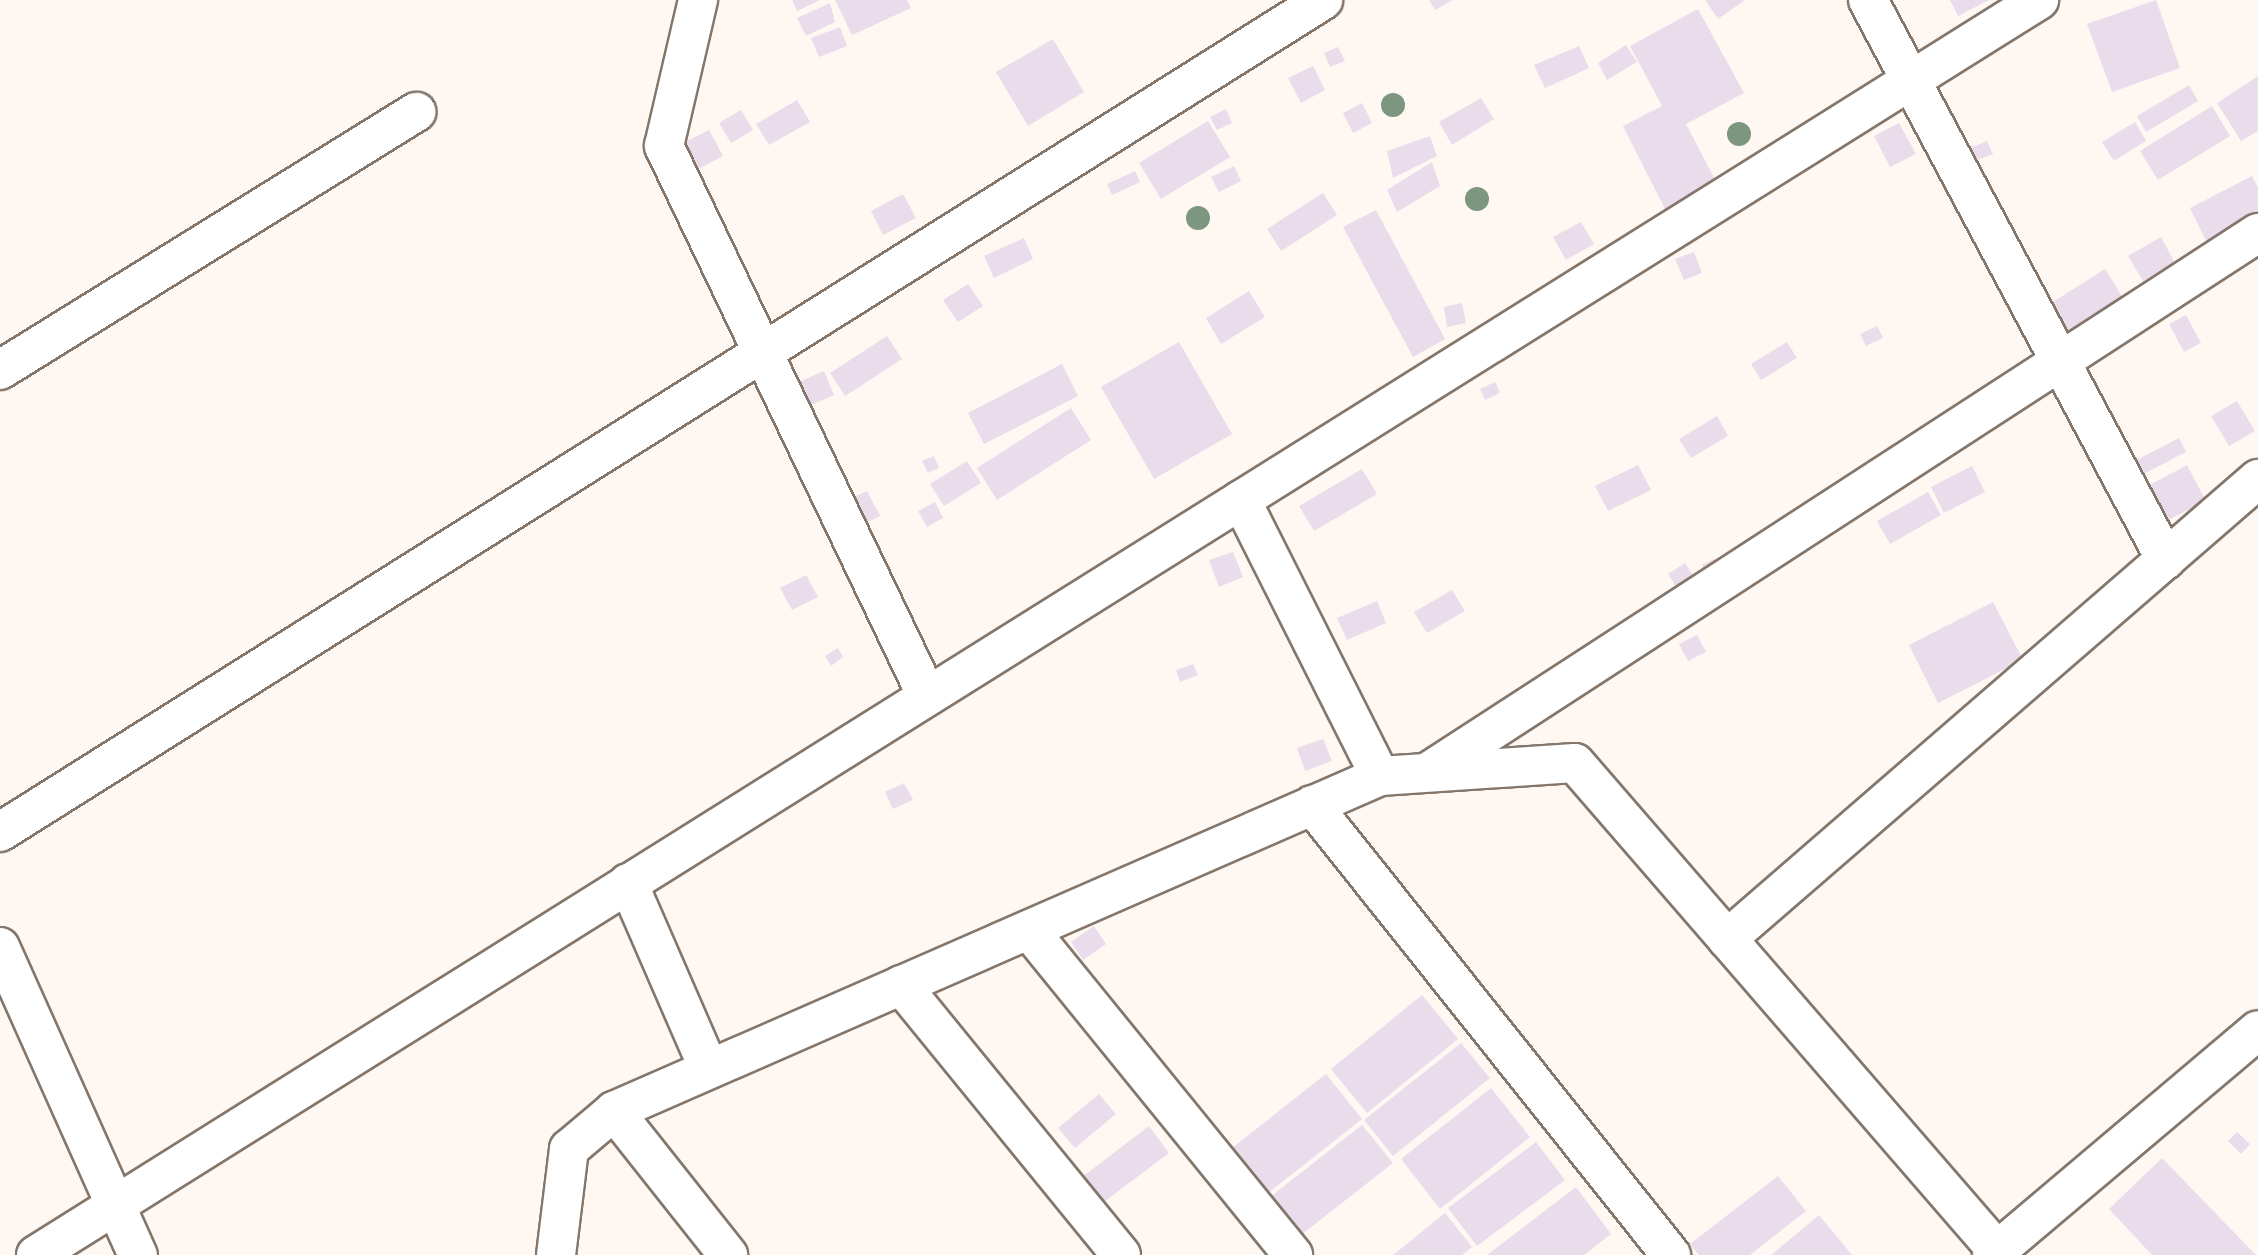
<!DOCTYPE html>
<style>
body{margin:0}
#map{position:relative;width:2258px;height:1255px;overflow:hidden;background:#fef7f2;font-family:"Fira Sans",sans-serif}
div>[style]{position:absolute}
.building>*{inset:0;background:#e9ddec}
.roads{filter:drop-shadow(2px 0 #84766b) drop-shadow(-2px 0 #84766b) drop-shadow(0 2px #84766b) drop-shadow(0 -2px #84766b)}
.minor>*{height:38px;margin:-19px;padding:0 19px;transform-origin:19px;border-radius:19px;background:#fff}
.trees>*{width:24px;height:24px;margin:-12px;border-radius:50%;background:#7c9680}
span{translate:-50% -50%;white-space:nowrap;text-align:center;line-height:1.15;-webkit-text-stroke:6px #fff;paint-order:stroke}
</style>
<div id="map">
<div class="building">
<i style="clip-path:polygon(792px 0,820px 0,797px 11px)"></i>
<i style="clip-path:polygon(835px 0,907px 0,911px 8px,852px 35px)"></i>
<i style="clip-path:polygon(1429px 0,1453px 0,1435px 10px)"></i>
<i style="clip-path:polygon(1705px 0,1745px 0,1718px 19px)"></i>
<i style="clip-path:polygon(1950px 0,1989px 0,1958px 16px)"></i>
<i style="clip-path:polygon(2156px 0,2180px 68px,2112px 92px,2087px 24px)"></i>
<i style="clip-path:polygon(830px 3px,835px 22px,806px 36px,797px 18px)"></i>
<i style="clip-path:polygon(1698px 9px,1744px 93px,1686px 124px,1723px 195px,1671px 221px,1623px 126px,1662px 106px,1630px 46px)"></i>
<i style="clip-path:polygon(840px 27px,847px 46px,819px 57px,811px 38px)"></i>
<i style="clip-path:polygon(1053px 39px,1084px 92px,1028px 126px,996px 72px)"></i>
<i style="clip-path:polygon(1626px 45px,1637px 62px,1607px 80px,1598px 63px)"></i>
<i style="clip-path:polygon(1579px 46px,1589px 68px,1545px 88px,1534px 65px)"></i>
<i style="clip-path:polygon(1338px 47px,1345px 61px,1330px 67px,1324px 53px)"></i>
<i style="clip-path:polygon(1313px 66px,1325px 90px,1301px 103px,1288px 78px)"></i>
<i style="clip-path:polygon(2258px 76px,2258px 131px,2241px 141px,2217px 103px)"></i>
<i style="clip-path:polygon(2189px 85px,2198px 101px,2146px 132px,2137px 116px)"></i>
<i style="clip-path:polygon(1481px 98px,1494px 119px,1452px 145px,1439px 122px)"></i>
<i style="clip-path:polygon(797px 100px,810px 122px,769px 145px,756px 124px)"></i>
<i style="clip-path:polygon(1362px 103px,1372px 123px,1353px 133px,1343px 113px)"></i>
<i style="clip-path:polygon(2212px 106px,2230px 136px,2158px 180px,2140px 151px)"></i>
<i style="clip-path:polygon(1226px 109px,1232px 123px,1217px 130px,1210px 117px)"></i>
<i style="clip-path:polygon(741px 110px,753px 130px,731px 143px,719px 123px)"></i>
<i style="clip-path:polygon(1208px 121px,1230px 157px,1161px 199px,1139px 163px)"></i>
<i style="clip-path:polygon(2135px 122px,2146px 141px,2114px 161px,2102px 142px)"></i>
<i style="clip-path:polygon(1899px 123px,1916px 154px,1890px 167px,1874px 136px)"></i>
<i style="clip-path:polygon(709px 130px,723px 156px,692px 172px,679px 145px)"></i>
<i style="clip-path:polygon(1430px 136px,1437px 156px,1393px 178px,1387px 151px)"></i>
<i style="clip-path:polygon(1987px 141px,1993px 154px,1970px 163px,1965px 150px)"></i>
<i style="clip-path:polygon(1432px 162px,1440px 186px,1397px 212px,1387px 190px)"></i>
<i style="clip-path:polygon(1234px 166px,1241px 181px,1219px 192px,1211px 177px)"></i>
<i style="clip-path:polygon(1135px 171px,1140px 182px,1112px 195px,1107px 184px)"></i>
<i style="clip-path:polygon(2252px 176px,2258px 188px,2258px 219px,2208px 245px,2190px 208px)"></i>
<i style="clip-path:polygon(1323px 193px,1337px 215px,1281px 251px,1267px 229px)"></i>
<i style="clip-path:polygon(903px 194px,916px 218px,883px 235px,871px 211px)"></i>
<i style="clip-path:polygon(1376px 210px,1445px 339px,1413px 357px,1343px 227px)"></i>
<i style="clip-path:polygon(1581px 222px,1594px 244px,1566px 260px,1553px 237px)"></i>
<i style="clip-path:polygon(2161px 237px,2175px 263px,2143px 281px,2128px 256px)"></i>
<i style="clip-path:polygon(1024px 238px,1033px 259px,994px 278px,984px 256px)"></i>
<i style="clip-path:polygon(1694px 252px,1702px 273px,1684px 280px,1675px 259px)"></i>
<i style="clip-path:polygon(2105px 269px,2123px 298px,2056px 341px,2037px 312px)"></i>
<i style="clip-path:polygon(968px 284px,983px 306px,958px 322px,943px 300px)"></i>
<i style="clip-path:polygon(1249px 291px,1265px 317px,1221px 344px,1206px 318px)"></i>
<i style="clip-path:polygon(1462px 303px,1466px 323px,1447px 327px,1444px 307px)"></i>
<i style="clip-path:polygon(2186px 315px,2201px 343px,2184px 352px,2169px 324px)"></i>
<i style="clip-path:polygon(1877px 326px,1883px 338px,1866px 346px,1860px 334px)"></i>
<i style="clip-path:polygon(887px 336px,902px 359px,845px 396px,830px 373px)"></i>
<i style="clip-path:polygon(1179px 342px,1232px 434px,1154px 479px,1101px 387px)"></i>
<i style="clip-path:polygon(1787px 342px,1797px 358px,1761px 380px,1751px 364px)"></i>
<i style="clip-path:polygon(1062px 364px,1078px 396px,984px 444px,968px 413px)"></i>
<i style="clip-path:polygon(824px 371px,834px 395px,809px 406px,799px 382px)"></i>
<i style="clip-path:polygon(2094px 377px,2105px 401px,2089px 408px,2079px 384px)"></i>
<i style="clip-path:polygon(1495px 382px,1500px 393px,1485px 400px,1480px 389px)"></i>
<i style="clip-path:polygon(2237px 401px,2255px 431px,2229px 446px,2211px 416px)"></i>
<i style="clip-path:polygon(1071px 408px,1091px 440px,997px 500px,977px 468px)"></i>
<i style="clip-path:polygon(1717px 416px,1728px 436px,1691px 458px,1679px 439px)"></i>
<i style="clip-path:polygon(2179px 438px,2186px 452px,2134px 479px,2127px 465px)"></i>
<i style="clip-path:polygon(934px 456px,939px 468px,928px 473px,922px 461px)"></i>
<i style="clip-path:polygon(967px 461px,981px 483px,944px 506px,930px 484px)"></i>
<i style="clip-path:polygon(1638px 465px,1651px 490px,1608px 511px,1595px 486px)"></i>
<i style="clip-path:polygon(2187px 465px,2206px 501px,2158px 525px,2140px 490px)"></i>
<i style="clip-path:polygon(1972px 466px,1985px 492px,1944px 513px,1931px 487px)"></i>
<i style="clip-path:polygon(1362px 469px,1377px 494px,1314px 531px,1299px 506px)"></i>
<i style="clip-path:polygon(867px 491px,880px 516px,868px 522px,854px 497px)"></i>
<i style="clip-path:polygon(1928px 492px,1941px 515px,1890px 544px,1877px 521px)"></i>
<i style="clip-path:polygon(935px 502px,943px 518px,927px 527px,918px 511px)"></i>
<i style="clip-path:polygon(1233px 552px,1243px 577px,1219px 587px,1209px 560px)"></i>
<i style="clip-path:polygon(1714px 559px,1720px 571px,1708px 577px,1702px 565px)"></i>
<i style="clip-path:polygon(1685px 563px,1694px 577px,1677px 588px,1668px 574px)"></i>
<i style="clip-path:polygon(806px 575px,818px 597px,792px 610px,780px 588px)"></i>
<i style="clip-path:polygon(1452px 590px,1465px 611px,1427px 633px,1414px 612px)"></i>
<i style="clip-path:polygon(1377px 601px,1386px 623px,1347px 640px,1337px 618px)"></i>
<i style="clip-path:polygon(1993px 602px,2023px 660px,1938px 703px,1909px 645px)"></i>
<i style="clip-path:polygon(1697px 635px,1706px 652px,1688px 661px,1679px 644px)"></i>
<i style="clip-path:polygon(838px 648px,843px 657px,831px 666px,825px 656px)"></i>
<i style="clip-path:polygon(1193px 664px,1198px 675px,1180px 682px,1176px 670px)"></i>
<i style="clip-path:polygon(1323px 739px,1332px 761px,1305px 771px,1297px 748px)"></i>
<i style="clip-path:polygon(904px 783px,913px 800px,893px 809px,885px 792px)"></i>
<i style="clip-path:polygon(1094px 926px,1106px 944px,1083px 960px,1071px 942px)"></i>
<i style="clip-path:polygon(1422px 995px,1458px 1039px,1367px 1113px,1331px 1069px)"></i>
<i style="clip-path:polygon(1461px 1043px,1490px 1078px,1393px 1156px,1364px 1120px)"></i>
<i style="clip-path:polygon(1326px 1074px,1362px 1119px,1263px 1197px,1227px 1152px)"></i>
<i style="clip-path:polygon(1491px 1088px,1530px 1137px,1440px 1209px,1401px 1159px)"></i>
<i style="clip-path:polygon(1099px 1094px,1116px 1114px,1075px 1148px,1058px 1128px)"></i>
<i style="clip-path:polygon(1362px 1125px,1393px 1163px,1301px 1235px,1270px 1197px)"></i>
<i style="clip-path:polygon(1149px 1126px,1169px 1153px,1101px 1204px,1081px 1178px)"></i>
<i style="clip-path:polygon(2237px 1132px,2250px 1144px,2241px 1154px,2228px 1141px)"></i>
<i style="clip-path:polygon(1536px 1142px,1565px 1180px,1477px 1246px,1448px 1208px)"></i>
<i style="clip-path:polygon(2162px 1158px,2256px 1255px,2152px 1255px,2109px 1209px)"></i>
<i style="clip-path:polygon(1778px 1176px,1806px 1211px,1750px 1255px,1699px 1255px,1690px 1244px)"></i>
<i style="clip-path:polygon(1576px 1187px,1611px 1234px,1584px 1255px,1487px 1255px)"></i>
<i style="clip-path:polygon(1445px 1213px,1472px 1247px,1462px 1255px,1393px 1255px)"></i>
<i style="clip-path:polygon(1819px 1215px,1852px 1255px,1771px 1255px)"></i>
</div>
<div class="roads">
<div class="minor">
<i style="left:698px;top:0;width:150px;rotate:103.1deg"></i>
<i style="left:664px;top:146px;width:610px;rotate:64.44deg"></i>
<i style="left:1868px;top:0;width:634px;rotate:61.98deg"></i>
<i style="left:0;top:370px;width:490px;rotate:-31.8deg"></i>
<i style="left:1241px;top:500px;width:309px;rotate:63.3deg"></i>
<i style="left:1428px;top:772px;width:990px;rotate:-33deg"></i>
<i style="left:1312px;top:805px;width:576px;rotate:51.42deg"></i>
<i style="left:0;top:832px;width:1563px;rotate:-32.16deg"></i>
<i style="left:628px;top:883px;width:203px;rotate:66.5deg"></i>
<i style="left:1029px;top:930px;width:419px;rotate:50.9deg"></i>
<i style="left:1727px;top:939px;width:703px;rotate:-40.9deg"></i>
<i style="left:0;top:947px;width:338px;rotate:65.9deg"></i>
<i style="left:901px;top:985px;width:348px;rotate:50.8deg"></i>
<i style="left:614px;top:1111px;width:184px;rotate:51.6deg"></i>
<i style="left:36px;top:1255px;width:2364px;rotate:-32.07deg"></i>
<i style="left:556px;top:1255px;width:107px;rotate:-83deg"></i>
<i style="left:569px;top:1149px;width:59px;rotate:-40.2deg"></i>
<i style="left:614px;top:1111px;width:836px;rotate:-23.62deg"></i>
<i style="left:1380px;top:776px;width:195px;rotate:-3.8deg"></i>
<i style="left:1575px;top:763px;width:651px;rotate:49.11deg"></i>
<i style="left:1992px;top:1255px;width:348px;rotate:-40.2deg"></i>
</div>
</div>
<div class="trees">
<i style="left:1393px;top:105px"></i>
<i style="left:1739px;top:134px"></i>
<i style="left:1477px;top:199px"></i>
<i style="left:1198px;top:218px"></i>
</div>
</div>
